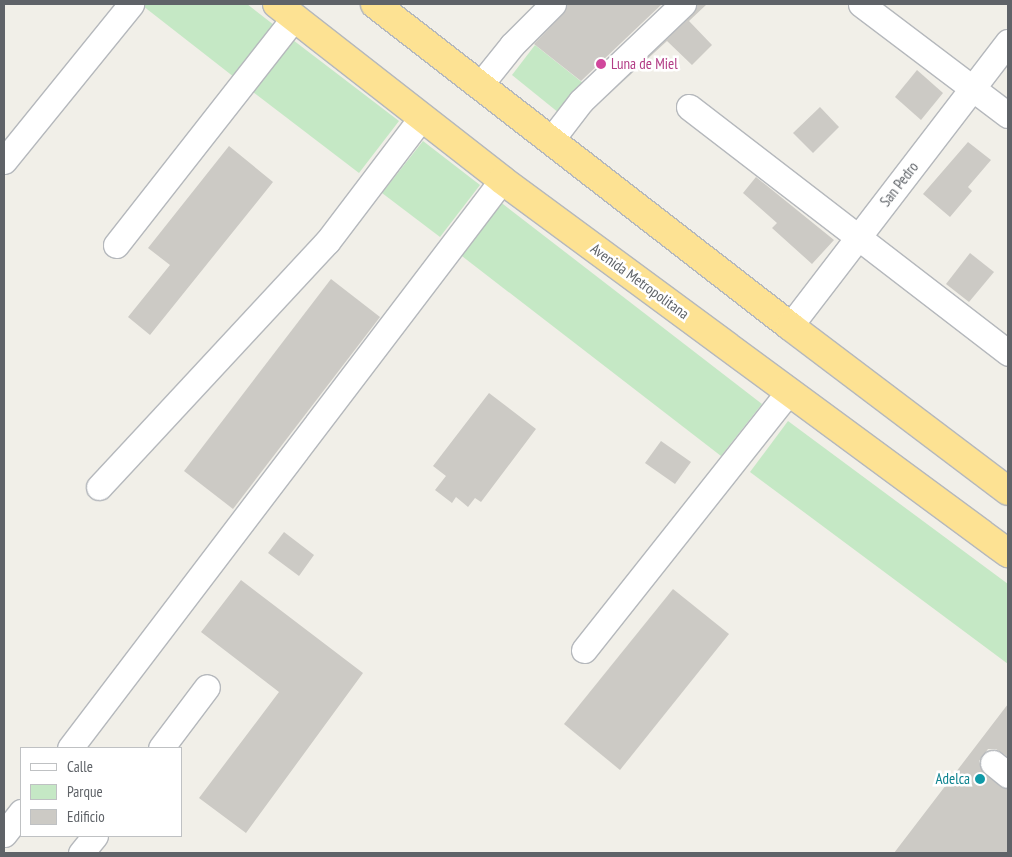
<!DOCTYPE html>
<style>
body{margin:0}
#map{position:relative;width:1012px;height:857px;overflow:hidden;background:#f1efe8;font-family:"PT Sans Narrow",sans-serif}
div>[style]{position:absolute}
.green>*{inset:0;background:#c5e8c5}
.building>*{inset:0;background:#cccac5}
.roads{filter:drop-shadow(1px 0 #b5b8bc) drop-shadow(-1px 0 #b5b8bc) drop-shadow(0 1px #b5b8bc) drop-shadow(0 -1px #b5b8bc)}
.minor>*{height:25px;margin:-12.5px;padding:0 12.5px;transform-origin:12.5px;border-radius:12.5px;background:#fff}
.highway>*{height:28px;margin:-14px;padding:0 14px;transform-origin:14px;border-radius:14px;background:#fde293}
.dots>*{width:14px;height:14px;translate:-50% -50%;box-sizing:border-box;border:2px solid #fff;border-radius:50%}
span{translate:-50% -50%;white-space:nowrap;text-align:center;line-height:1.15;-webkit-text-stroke:5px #fff;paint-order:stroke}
.hotel-label{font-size:15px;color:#b23c85}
.left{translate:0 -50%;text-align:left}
.street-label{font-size:15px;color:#5f6368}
.culture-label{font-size:15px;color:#0d838f}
.right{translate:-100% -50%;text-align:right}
.frame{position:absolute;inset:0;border:5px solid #5f6368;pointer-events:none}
.legend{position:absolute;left:20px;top:747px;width:162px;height:90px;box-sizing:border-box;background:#fff;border:1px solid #bfc1c3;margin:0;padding:6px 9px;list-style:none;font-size:15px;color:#5f6368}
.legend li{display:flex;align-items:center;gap:10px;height:25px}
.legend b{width:25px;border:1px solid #bfc1c3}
</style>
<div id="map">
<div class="green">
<i style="clip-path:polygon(145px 4px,247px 4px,274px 25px,234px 77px,143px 6px)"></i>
<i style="clip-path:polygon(293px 40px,399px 121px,359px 173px,253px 92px)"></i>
<i style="clip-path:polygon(535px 45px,583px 83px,559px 113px,512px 75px)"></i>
<i style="clip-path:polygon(423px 141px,480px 185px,440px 237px,382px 193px)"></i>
<i style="clip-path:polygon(499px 201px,762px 404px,721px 456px,458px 253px)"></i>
<i style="clip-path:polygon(788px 421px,1008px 584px,1008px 664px,750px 472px)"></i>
</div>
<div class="building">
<i style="clip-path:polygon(567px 4px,662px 4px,581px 81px,534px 44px,563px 14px)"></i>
<i style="clip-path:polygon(697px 4px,707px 4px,689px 21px,712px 45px,692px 65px,667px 41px,604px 99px,693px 14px)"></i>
<i style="clip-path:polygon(917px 70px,943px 93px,921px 120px,895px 97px)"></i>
<i style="clip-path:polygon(820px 107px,839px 127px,813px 153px,793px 133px)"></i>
<i style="clip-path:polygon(968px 142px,991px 160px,968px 187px,972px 191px,950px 217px,923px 194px)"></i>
<i style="clip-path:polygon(229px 146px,273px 182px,150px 335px,128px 317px,170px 265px,148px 248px)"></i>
<i style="clip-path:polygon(756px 177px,834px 240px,812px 264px,772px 228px,777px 223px,743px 193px)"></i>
<i style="clip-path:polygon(970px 253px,994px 272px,969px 302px,946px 284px)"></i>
<i style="clip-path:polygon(331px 279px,380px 317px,233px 509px,184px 471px)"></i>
<i style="clip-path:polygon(489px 393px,536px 429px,481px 502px,475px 498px,468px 507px,456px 497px,452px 503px,435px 490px,446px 476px,433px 466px)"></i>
<i style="clip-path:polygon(661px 441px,691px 462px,675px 484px,645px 463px)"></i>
<i style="clip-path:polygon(284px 532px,314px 555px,299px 576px,268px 553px)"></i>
<i style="clip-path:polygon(241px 580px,363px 673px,246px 833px,199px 798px,279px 692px,201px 632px)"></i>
<i style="clip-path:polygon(673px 589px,729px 634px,620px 770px,564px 724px)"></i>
<i style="clip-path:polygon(1008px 704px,1008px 757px,996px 749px,988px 749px,979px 761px,984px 774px,1008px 789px,1008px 853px,894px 853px)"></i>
</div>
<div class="roads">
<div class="minor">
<i style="left:861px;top:4px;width:184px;rotate:37.1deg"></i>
<i style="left:480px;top:85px;width:51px;rotate:-51.3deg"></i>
<i style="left:512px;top:45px;width:58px;rotate:-45deg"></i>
<i style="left:689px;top:107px;width:403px;rotate:37.6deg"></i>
<i style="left:551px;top:140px;width:49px;rotate:-52.4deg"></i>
<i style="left:581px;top:101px;width:141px;rotate:-43.6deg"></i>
<i style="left:4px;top:161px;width:202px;rotate:-51deg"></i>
<i style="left:116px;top:245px;width:290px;rotate:-51.9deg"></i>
<i style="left:790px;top:326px;width:358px;rotate:-52.5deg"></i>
<i style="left:99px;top:487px;width:335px;rotate:-47.1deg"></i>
<i style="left:327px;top:242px;width:156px;rotate:-52.8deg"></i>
<i style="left:584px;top:650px;width:330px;rotate:-51.6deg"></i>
<i style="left:70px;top:748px;width:714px;rotate:-52.74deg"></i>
<i style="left:161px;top:748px;width:76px;rotate:-53deg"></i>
<i style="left:993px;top:763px;width:19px;rotate:39deg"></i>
<i style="left:4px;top:834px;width:28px;rotate:-52deg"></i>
<i style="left:81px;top:853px;width:22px;rotate:-51deg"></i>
</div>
<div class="highway">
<i style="left:277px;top:4px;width:286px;rotate:38deg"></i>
<i style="left:502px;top:180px;width:629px;rotate:36.4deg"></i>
<i style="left:375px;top:4px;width:525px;rotate:37.81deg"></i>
<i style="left:790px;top:326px;width:273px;rotate:37.1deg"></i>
</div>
</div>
<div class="dots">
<i style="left:601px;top:64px;background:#d1479c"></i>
<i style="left:980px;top:779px;background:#0f9aa8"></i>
</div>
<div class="hotel-label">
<span class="left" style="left:611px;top:64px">Luna de Miel</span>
</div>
<div class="street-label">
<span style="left:899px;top:184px;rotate:-52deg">San Pedro</span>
<span style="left:640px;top:281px;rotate:36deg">Avenida Metropolitana</span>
</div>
<div class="culture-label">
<span class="right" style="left:970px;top:779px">Adelca</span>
</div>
<div class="frame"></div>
<ul class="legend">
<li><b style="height:6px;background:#fff"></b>Calle</li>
<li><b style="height:14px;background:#c5e8c5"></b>Parque</li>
<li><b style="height:14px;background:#cccac5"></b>Edificio</li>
</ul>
</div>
